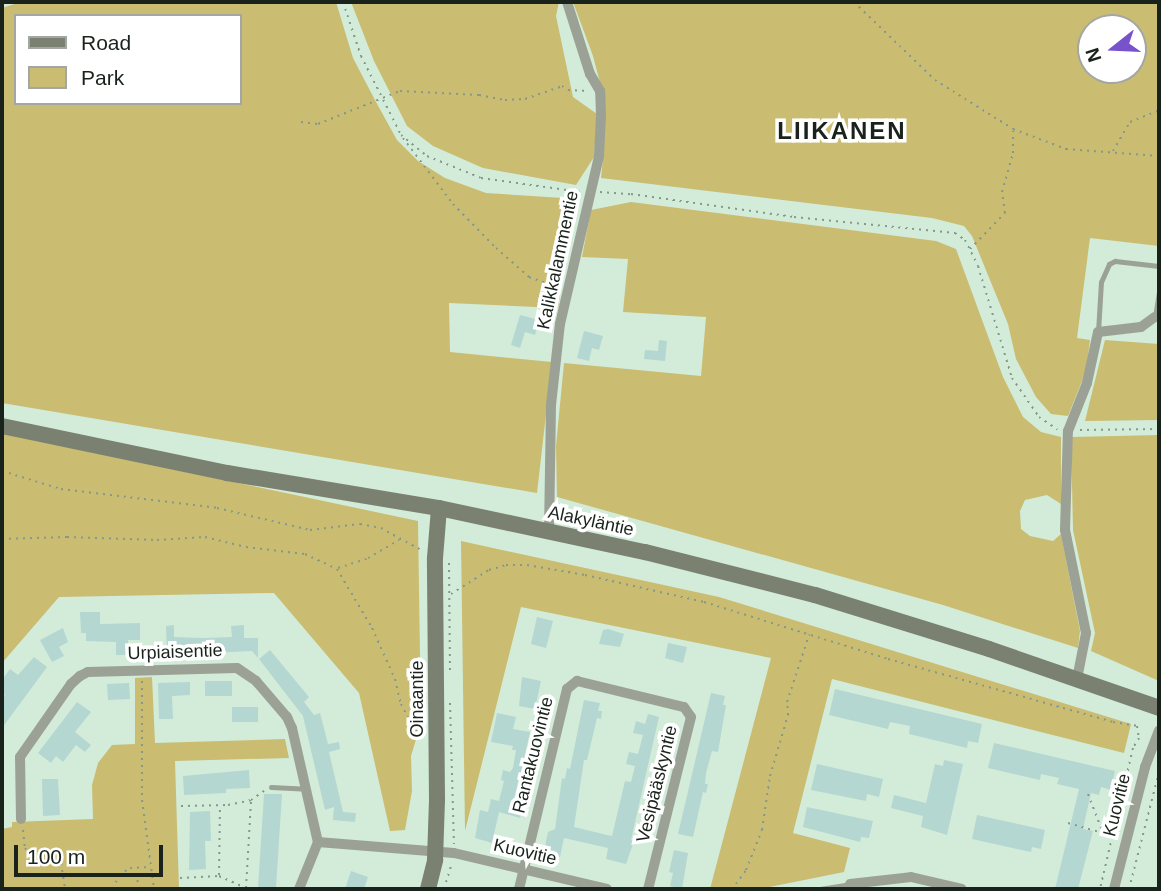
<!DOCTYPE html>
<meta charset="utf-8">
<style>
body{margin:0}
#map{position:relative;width:1161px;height:891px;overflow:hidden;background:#d2ecd9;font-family:Arial,sans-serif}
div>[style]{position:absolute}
.green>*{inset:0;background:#cabc71}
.building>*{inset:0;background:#b5d7d1}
.path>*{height:2px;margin-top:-1px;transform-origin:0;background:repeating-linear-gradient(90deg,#85988a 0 2px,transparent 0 7px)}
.lane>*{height:5px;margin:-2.5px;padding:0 2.5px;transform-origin:2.5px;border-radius:2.5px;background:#9ca196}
.street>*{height:10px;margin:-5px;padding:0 5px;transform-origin:5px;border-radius:5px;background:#9ca196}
.secondary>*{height:16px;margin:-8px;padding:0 8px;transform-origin:8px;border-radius:8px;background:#7a8171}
span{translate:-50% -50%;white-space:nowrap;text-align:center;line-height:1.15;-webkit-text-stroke:7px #fff;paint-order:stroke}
.street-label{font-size:18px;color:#19231c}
.district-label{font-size:24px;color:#19231c;font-weight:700;letter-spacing:2px}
.frame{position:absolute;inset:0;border:4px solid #19231c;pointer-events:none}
.legend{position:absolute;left:14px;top:14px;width:228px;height:91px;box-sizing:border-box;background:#fff;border:2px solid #a3a7a4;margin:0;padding:9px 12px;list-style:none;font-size:21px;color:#19231c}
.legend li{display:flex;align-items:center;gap:14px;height:35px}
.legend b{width:35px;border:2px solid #a3a7a4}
.north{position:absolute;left:1077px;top:14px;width:70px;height:70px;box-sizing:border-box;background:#fff;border:2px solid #a3a7a4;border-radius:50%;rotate:252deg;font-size:19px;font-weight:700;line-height:28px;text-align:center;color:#19231c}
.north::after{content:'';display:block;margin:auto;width:24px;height:32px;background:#7752cb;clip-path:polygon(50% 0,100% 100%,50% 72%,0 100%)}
.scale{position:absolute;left:14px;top:845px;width:149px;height:32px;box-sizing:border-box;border:4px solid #19231c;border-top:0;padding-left:9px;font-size:21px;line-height:24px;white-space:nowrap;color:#19231c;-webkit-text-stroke:5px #fff;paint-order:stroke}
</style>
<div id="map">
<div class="green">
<i style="clip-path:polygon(evenodd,21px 2px,336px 2px,353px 58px,376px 102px,397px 140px,418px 161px,445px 178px,486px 193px,563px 198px,573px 207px,558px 308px,449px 303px,450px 352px,552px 362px,537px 493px,2px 403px,2px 8px,21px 2px,16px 16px,240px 16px,240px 103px,16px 103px,16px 16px)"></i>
<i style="clip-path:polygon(351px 2px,559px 2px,556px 16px,573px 97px,597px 114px,594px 157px,576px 185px,483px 168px,433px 146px,407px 126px,374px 61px)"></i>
<i style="clip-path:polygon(evenodd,573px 2px,1159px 2px,1159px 246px,1090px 238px,1077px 338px,1090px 340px,1086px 371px,1068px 416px,1051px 414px,1036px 397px,1016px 359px,1008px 324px,972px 236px,964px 226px,932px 218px,601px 178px,604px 149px,602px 90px,593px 56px,573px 2px,1091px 28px,1133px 28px,1133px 70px,1091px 70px,1091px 28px)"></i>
<i style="clip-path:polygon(631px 202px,936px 241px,956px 249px,1003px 377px,1023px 417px,1041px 432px,1061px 437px,1061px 504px,1047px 495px,1025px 500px,1020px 511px,1021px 529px,1030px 536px,1053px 541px,1061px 534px,1080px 631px,1078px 648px,943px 605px,557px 497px,556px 446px,564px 363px,701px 376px,706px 317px,623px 312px,628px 259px,582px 257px,591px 210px)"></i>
<i style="clip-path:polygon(1105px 340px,1159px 344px,1159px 420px,1085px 421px)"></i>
<i style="clip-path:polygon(2px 433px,418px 521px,421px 723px,411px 756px,412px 791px,405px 830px,390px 831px,359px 693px,274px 593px,59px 597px,2px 663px)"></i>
<i style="clip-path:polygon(1159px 435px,1159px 681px,1091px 651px,1095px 633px,1073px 530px,1071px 437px)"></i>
<i style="clip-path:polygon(461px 541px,719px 597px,1131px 724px,1124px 753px,832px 679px,793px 833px,850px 848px,844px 872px,760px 889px,710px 889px,771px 658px,521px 607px,465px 831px)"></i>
<i style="clip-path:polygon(152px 677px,155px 743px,285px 739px,289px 758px,175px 761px,179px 889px,2px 889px,2px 829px,12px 827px,12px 822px,93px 819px,92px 785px,98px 763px,112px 745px,135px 744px,135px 678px)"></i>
</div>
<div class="building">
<i style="clip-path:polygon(520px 315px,539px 320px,535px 335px,525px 332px,520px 348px,511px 345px)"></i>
<i style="clip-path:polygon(584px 331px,603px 336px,599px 350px,592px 348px,589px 361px,577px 358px)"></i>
<i style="clip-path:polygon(659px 340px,667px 341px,665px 361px,644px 359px,645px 350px,658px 351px)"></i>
<i style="clip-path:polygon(80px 612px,100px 612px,100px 624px,140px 623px,140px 640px,128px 640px,128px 655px,116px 655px,116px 642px,86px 641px,86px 633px,81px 633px)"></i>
<i style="clip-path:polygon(537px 617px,553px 621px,546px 648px,531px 644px)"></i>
<i style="clip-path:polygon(174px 625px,174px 637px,204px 638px,232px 637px,231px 626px,244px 625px,244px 638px,258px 638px,258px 658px,252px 651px,167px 655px,166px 626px)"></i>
<i style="clip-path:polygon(63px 628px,68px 642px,59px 647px,64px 656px,52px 662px,40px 640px)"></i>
<i style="clip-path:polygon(608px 629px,624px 634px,620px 647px,599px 644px,603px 630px)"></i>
<i style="clip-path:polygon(668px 643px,687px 647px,683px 663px,665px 658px)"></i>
<i style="clip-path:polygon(270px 650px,309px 697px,304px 702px,314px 715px,320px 713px,328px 744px,339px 742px,340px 749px,329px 752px,343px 812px,356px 813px,355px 822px,333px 820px,334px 807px,325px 810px,303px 716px,259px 659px)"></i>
<i style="clip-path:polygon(34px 657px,47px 667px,2px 728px,2px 700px,5px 695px,2px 692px,2px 680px,10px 669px,18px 675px)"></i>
<i style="clip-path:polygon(522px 677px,541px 681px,535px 709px,519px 706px)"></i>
<i style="clip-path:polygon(205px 681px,232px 681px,232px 696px,205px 696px)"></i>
<i style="clip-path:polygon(190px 682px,190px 695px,172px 696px,173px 719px,159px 719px,158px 683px)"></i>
<i style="clip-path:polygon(129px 683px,130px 699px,108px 700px,107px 684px)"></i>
<i style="clip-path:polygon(835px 689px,982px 724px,978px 743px,968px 741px,967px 748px,909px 734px,910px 726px,890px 722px,888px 729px,829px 715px)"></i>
<i style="clip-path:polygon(711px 693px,725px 696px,723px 705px,726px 705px,718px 752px,712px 751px,706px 773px,705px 784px,708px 784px,706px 793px,703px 792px,693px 837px,678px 834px)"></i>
<i style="clip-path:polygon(584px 700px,600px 703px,598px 711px,602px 711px,601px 719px,597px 718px,587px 760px,584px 760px,574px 827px,607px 835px,612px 836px,625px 781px,631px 782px,635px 766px,626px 764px,629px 752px,638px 754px,643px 735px,633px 733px,636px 721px,645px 724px,648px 714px,659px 717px,631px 840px,634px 841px,626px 864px,606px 859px,608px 848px,564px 838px,560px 857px,543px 856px,548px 832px,555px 829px,562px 778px,565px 779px,567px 768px,570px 769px)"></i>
<i style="clip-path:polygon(77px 702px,91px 712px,75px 732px,91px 745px,85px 752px,76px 745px,63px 762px,56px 756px,51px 763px,38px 753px)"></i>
<i style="clip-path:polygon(232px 707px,258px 707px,258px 722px,232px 722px)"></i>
<i style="clip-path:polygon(497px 713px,516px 717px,513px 729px,530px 732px,523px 763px,533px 766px,531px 776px,520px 773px,513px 804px,523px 807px,520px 818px,499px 812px,492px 843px,475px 838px,480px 810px,488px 812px,491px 799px,499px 801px,504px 781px,501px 780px,503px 770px,510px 772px,513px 768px,516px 750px,512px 750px,513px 746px,491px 742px)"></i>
<i style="clip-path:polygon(994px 743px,1115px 771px,1111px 790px,1101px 787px,1099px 795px,1091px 793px,1083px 829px,1093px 831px,1078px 889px,1055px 889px,1079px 789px,1057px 784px,1059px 778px,1041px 774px,1040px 780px,988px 768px)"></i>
<i style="clip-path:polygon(944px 760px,963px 764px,947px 835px,921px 827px,923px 816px,891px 808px,894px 795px,926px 803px,935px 764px,943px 766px)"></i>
<i style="clip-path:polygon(817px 764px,883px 779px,879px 797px,867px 794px,866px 801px,811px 790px)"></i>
<i style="clip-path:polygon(249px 770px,250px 788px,226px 789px,226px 793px,184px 795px,183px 776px)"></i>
<i style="clip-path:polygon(42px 779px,58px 779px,60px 815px,43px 816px)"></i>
<i style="clip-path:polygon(264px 794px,282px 794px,276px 888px,258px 888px)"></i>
<i style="clip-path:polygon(807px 807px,873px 821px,869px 838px,861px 837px,860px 842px,803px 827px)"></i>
<i style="clip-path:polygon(210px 811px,211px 841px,205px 841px,206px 869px,189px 870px,190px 812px)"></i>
<i style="clip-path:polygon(977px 815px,1045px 830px,1041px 849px,1032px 847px,1031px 852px,972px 839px)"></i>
<i style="clip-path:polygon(674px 850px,688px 853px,682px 889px,670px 886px,673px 873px,669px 872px)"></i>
<i style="clip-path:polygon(351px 871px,368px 877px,364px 889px,345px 889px)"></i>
</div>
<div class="path">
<i style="left:343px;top:2px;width:57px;rotate:71.6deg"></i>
<i style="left:361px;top:56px;width:89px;rotate:63.1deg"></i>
<i style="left:401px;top:135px;width:33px;rotate:39deg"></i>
<i style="left:427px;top:156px;width:58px;rotate:22.2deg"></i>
<i style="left:481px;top:178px;width:101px;rotate:8deg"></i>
<i style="left:854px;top:2px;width:112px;rotate:43.9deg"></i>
<i style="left:935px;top:80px;width:92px;rotate:32.1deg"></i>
<i style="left:1013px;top:129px;width:57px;rotate:20.7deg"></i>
<i style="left:1066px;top:149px;width:93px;rotate:4.3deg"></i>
<i style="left:301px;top:122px;width:17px;rotate:7deg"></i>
<i style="left:318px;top:124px;width:88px;rotate:-21.9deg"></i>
<i style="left:400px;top:91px;width:79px;rotate:2.9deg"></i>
<i style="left:479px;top:95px;width:26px;rotate:11deg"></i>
<i style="left:505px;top:100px;width:20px;rotate:-3deg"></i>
<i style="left:525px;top:99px;width:39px;rotate:-19deg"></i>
<i style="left:562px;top:86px;width:7px;rotate:34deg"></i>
<i style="left:568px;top:90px;width:20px;rotate:3deg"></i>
<i style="left:403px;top:138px;width:83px;rotate:52.9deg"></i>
<i style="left:453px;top:204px;width:62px;rotate:45.7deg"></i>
<i style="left:496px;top:248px;width:44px;rotate:41.3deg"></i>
<i style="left:529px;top:277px;width:30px;rotate:20deg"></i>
<i style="left:1113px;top:151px;width:34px;rotate:-60deg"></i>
<i style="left:1130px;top:122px;width:31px;rotate:-22deg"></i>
<i style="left:600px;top:192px;width:31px;rotate:4deg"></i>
<i style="left:631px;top:194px;width:165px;rotate:8deg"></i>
<i style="left:794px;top:217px;width:162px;rotate:5.7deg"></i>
<i style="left:955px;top:233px;width:12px;rotate:35deg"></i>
<i style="left:965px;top:240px;width:29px;rotate:63deg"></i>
<i style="left:978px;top:266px;width:117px;rotate:73.1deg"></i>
<i style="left:1012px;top:378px;width:47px;rotate:55.3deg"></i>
<i style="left:1039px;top:417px;width:22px;rotate:34deg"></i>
<i style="left:1159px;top:227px;width:1px;rotate:-90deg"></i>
<i style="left:970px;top:249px;width:50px;rotate:-45.8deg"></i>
<i style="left:1005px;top:213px;width:21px;rotate:-98deg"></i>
<i style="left:1002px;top:192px;width:41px;rotate:-74.2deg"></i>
<i style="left:1013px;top:153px;width:22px;rotate:-90deg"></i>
<i style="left:1080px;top:430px;width:79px;rotate:-0.7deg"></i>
<i style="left:2px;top:471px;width:62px;rotate:17deg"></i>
<i style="left:61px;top:489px;width:157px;rotate:6.9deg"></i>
<i style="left:217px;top:508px;width:96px;rotate:13.3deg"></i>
<i style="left:310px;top:530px;width:50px;rotate:-6.8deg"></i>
<i style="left:360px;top:524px;width:21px;rotate:11deg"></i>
<i style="left:381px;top:528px;width:48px;rotate:28.7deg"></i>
<i style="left:2px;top:539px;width:65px;rotate:-1.8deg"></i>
<i style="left:67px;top:537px;width:90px;rotate:1.9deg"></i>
<i style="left:157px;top:540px;width:48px;rotate:-3.6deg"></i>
<i style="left:205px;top:537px;width:42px;rotate:13.7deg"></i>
<i style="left:246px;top:547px;width:59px;rotate:6.8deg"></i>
<i style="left:305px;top:554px;width:35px;rotate:25deg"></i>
<i style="left:337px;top:569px;width:69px;rotate:59.3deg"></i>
<i style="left:372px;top:628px;width:56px;rotate:65.7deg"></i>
<i style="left:395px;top:679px;width:26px;rotate:77deg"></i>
<i style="left:401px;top:704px;width:22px;rotate:63deg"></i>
<i style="left:411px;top:724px;width:18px;rotate:43deg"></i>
<i style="left:449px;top:563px;width:110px;rotate:89.5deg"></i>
<i style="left:338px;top:568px;width:32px;rotate:-18deg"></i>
<i style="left:368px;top:558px;width:36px;rotate:-30deg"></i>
<i style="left:451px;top:594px;width:45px;rotate:-32.3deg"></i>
<i style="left:489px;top:570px;width:18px;rotate:-16deg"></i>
<i style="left:506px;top:565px;width:21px"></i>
<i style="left:527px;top:565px;width:59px;rotate:9.8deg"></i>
<i style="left:585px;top:575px;width:122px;rotate:12.8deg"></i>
<i style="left:704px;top:602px;width:193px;rotate:17.2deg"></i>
<i style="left:888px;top:659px;width:234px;rotate:15.6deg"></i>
<i style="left:1113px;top:722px;width:24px;rotate:9deg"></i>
<i style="left:1137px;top:726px;width:12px;rotate:81deg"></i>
<i style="left:1139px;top:738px;width:12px;rotate:121deg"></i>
<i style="left:1133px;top:748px;width:145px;rotate:103.2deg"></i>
<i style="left:142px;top:681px;width:119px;rotate:90deg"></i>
<i style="left:142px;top:800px;width:90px;rotate:82.3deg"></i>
<i style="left:450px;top:703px;width:141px;rotate:88.4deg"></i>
<i style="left:1088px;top:794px;width:42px;rotate:69deg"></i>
<i style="left:1103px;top:833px;width:9px;rotate:18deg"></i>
<i style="left:181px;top:806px;width:47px;rotate:-1.2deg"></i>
<i style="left:228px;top:805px;width:24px;rotate:-12deg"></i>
<i style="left:251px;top:800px;width:16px;rotate:-35deg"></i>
<i style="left:1068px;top:823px;width:33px;rotate:16deg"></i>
<i style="left:23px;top:830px;width:18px;rotate:84deg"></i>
<i style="left:25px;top:848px;width:10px;rotate:53deg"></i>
<i style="left:31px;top:856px;width:31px;rotate:13deg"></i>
<i style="left:61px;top:863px;width:26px;rotate:81deg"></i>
<i style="left:219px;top:875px;width:68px;rotate:-89.2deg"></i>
<i style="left:180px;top:878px;width:39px;rotate:-3deg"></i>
<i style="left:219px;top:876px;width:32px;rotate:24deg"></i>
<i style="left:246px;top:888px;width:87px;rotate:-86.7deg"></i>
<i style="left:113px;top:889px;width:15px;rotate:-67deg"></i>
<i style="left:119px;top:875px;width:13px;rotate:-32deg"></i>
<i style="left:130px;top:868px;width:19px;rotate:-3deg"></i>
<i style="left:136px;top:889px;width:20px;rotate:-79deg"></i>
<i style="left:444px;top:889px;width:27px;rotate:-73deg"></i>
<i style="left:737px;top:889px;width:5px;rotate:-101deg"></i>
<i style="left:736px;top:884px;width:17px;rotate:-54deg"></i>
<i style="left:746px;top:870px;width:43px;rotate:-68.2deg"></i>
<i style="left:762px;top:830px;width:55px;rotate:-81.6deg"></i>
<i style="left:770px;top:776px;width:64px;rotate:-73.6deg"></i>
<i style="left:788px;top:715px;width:13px;rotate:-94deg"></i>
<i style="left:787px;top:702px;width:71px;rotate:-71.8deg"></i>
<i style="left:1129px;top:889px;width:121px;rotate:-75.6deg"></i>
</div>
<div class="lane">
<i style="left:1155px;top:317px;width:26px;rotate:-81deg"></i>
<i style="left:1098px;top:332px;width:50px;rotate:-86.6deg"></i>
<i style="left:1101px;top:282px;width:20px;rotate:-66deg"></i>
<i style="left:1109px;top:264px;width:7px;rotate:-27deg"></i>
<i style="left:1115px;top:261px;width:44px;rotate:6.5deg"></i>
<i style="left:271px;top:787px;width:35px;rotate:3deg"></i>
<i style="left:820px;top:889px;width:30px;rotate:-9deg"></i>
</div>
<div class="street">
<i style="left:549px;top:532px;width:127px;rotate:-89.1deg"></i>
<i style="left:551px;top:405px;width:81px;rotate:-83.7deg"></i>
<i style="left:560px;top:324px;width:172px;rotate:-76.9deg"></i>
<i style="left:599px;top:156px;width:41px;rotate:-87.2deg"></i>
<i style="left:601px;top:115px;width:24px;rotate:-92deg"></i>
<i style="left:600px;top:91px;width:20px;rotate:-120deg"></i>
<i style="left:590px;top:74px;width:76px;rotate:-107.7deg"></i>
<i style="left:1077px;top:679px;width:47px;rotate:-78.9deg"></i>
<i style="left:1086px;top:633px;width:105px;rotate:-101.5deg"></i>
<i style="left:1065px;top:530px;width:99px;rotate:-88.3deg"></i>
<i style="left:1068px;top:431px;width:52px;rotate:-68.4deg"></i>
<i style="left:1087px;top:383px;width:52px;rotate:-77.8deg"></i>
<i style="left:1098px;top:332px;width:43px;rotate:-6.6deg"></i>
<i style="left:1141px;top:327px;width:17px;rotate:-36deg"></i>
<i style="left:21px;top:819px;width:62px;rotate:-90.9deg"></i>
<i style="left:20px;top:757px;width:89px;rotate:-55.1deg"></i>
<i style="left:71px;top:684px;width:12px;rotate:-42deg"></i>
<i style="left:80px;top:676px;width:9px;rotate:-27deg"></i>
<i style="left:88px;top:672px;width:149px;rotate:-1.5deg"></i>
<i style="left:237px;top:668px;width:23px;rotate:34deg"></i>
<i style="left:256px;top:681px;width:48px;rotate:49.3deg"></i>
<i style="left:287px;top:717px;width:12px;rotate:66deg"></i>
<i style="left:292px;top:728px;width:117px;rotate:77.2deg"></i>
<i style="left:318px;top:842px;width:51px;rotate:112deg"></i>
<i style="left:318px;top:842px;width:136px;rotate:4.6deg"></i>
<i style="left:454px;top:853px;width:157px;rotate:13.2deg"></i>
<i style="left:850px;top:884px;width:61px;rotate:-6.5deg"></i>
<i style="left:911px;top:877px;width:52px;rotate:13.2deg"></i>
<i style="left:519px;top:889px;width:206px;rotate:-76.5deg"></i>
<i style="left:567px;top:689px;width:13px;rotate:-39deg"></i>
<i style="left:577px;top:681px;width:110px;rotate:13.7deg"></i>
<i style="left:684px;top:707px;width:12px;rotate:55deg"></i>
<i style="left:691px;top:717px;width:177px;rotate:104deg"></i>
<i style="left:1114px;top:889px;width:126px;rotate:-75.7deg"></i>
<i style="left:1145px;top:767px;width:39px;rotate:-69deg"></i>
</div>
<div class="secondary">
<i style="left:2px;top:426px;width:230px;rotate:11.8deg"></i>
<i style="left:227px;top:473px;width:215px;rotate:9.4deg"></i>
<i style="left:439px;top:508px;width:211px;rotate:12.1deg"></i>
<i style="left:645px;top:552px;width:175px;rotate:14.2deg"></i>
<i style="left:815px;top:595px;width:182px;rotate:17.2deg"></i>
<i style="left:989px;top:649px;width:180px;rotate:19.1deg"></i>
<i style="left:428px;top:889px;width:30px;rotate:-76deg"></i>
<i style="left:435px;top:860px;width:60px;rotate:-88.1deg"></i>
<i style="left:437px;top:800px;width:242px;rotate:-90.5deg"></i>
<i style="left:435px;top:558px;width:50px;rotate:-85.4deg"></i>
</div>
<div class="street-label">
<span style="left:558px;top:260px;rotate:-78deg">Kalikkalammentie</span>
<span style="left:591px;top:521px;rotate:12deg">Alakyläntie</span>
<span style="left:175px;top:652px;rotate:-2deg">Urpiaisentie</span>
<span style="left:417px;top:699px;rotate:-90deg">Oinaantie</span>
<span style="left:533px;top:755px;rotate:-76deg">Rantakuovintie</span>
<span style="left:657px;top:784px;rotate:-76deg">Vesipääskyntie</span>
<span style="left:1117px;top:805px;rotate:-76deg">Kuovitie</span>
<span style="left:525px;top:852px;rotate:13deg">Kuovitie</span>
</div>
<div class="district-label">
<span style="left:842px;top:131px">LIIKANEN</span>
</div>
<div class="frame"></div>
<ul class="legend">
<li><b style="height:9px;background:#7a8171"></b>Road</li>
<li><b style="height:19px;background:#cabc71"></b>Park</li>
</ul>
<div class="north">N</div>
<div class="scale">100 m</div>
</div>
